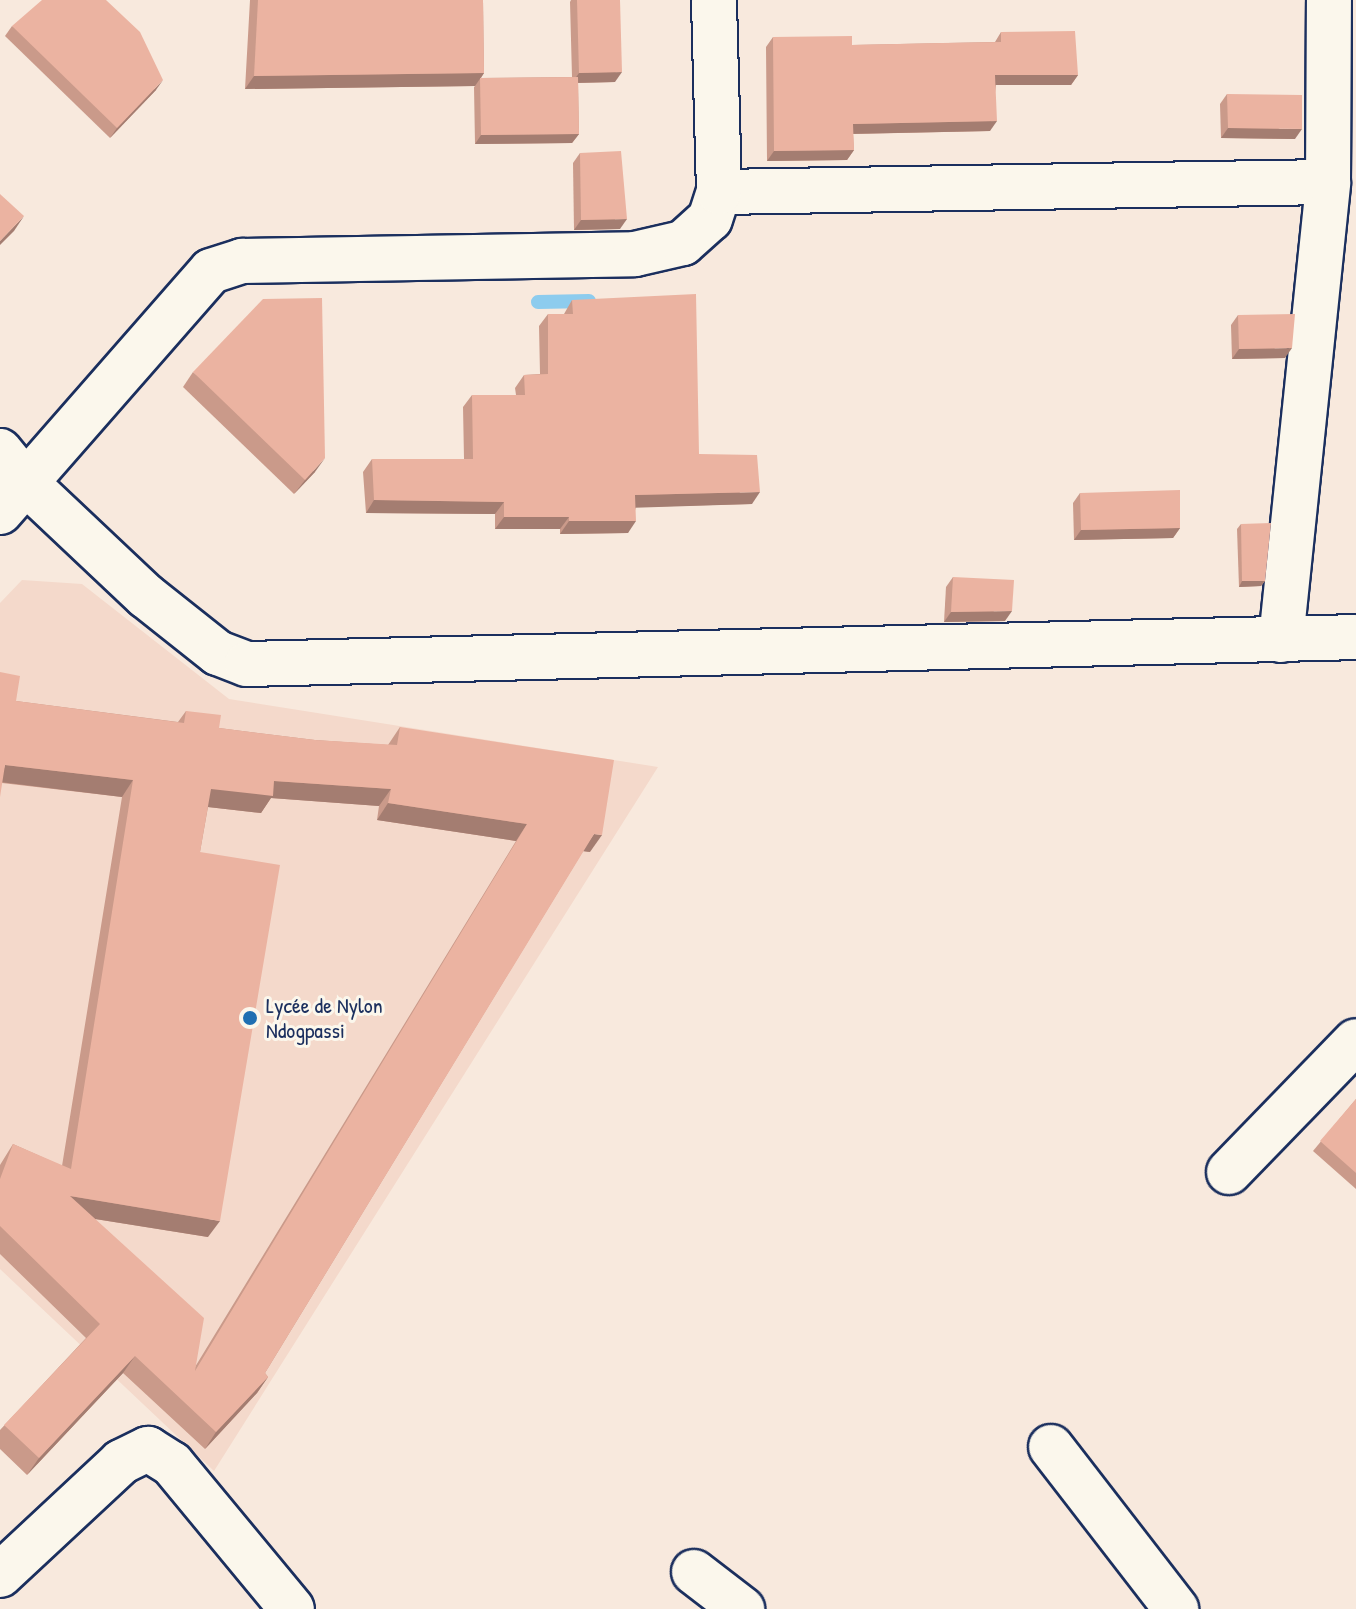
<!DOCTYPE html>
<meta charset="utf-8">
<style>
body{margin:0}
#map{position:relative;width:1356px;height:1609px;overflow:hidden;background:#f8e9dd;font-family:"Patrick Hand",sans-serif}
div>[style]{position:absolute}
.built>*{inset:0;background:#f4d9cb}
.stream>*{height:14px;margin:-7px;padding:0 7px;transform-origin:7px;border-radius:7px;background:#8dccee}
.roads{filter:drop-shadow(2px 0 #1b2f5e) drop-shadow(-2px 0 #1b2f5e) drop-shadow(0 2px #1b2f5e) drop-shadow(0 -2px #1b2f5e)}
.street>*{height:44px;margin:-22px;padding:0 22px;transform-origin:22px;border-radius:22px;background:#fbf7ec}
.wall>*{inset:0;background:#ca9a8a}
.shaded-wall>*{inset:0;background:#a47d71}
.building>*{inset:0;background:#ebb3a1}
.dots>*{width:22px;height:22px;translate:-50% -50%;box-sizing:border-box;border:4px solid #fbf7ec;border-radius:50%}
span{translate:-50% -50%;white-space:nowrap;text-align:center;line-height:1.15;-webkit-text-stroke:6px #fbf7ec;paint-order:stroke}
.poi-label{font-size:22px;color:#1b2f5e}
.left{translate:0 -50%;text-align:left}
</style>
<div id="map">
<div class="built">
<i style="clip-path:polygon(22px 580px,82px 584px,229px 699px,658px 767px,214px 1471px,0 1269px,0 603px)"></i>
</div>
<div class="stream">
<i style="left:538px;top:302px;width:51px;rotate:-1.1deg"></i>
</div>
<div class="roads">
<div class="street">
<i style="left:719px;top:192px;width:609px;rotate:-0.94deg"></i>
<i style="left:0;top:451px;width:41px;rotate:50.9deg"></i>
<i style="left:26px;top:483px;width:165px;rotate:43.3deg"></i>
<i style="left:146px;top:596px;width:92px;rotate:38.4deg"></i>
<i style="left:218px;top:653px;width:31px;rotate:21deg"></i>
<i style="left:247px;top:664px;width:1109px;rotate:-1.39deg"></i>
<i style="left:0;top:512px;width:320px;rotate:-48.8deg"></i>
<i style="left:211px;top:271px;width:33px;rotate:-18deg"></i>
<i style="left:242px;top:261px;width:393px;rotate:-1deg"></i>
<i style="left:635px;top:254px;width:49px;rotate:-12.9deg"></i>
<i style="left:683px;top:243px;width:36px;rotate:-42deg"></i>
<i style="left:710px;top:219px;width:28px;rotate:-72deg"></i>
<i style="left:719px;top:192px;width:192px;rotate:-91.5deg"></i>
<i style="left:1281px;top:640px;width:460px;rotate:-84.1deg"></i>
<i style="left:1328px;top:182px;width:182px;rotate:-89.7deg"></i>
<i style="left:1229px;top:1172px;width:182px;rotate:-45.9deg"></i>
<i style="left:1051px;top:1447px;width:205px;rotate:52.3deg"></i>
<i style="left:694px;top:1572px;width:61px;rotate:37.6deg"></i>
<i style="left:0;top:1575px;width:166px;rotate:-43deg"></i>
<i style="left:121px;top:1462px;width:30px;rotate:-26deg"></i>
<i style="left:148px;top:1449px;width:28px;rotate:32deg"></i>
<i style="left:172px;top:1464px;width:188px;rotate:50.4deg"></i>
</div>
</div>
<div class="wall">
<i style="clip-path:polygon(250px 0,483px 0,484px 73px,481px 78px,572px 77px,570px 2px,571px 0,620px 0,615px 82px,578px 83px,579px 134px,572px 143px,475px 144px,474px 87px,475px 86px,245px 89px)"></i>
<i style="clip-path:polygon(12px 26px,156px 90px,110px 138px,5px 36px)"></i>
<i style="clip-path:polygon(1001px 32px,1078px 75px,1071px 85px,996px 85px,990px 131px,853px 134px,854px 150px,847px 160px,767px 161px,766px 47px,773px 37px,852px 45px,995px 42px)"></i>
<i style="clip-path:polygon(1227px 94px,1295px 139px,1221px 138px,1220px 104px)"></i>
<i style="clip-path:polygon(580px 153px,620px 229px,574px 230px,573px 163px)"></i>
<i style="clip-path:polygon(572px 300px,699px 454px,752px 504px,636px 507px,628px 533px,560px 534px,560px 529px,495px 529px,495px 514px,366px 513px,363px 472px,372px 459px,464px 459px,463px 407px,472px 395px,516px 395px,515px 388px,524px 375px,540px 374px,539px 326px,548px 314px,564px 314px)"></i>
<i style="clip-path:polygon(1238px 315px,1285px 358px,1232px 359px,1231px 325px)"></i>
<i style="clip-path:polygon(193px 372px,315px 472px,294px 494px,183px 387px)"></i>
<i style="clip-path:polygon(1080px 493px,1180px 528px,1173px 538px,1074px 540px,1073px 503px)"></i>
<i style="clip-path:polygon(1241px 524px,1265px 581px,1261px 586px,1239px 587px,1237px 529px)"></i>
<i style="clip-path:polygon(953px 577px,1005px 621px,944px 622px,946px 587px)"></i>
<i style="clip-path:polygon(evenodd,16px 701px,178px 722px,186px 711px,219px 728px,315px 740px,388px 745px,400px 727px,590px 852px,583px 851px,265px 1373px,268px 1377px,257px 1393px,205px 1449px,123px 1373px,27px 1475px,0 1449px,0 1430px,86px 1338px,0 1254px,0 1165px,13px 1144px,62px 1166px,122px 797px,2px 783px,16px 701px,271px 798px,379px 806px,377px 820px,516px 841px,195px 1367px,95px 1219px,208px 1237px,200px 852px,208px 807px,261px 813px,271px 798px)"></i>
<i style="clip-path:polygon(1356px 1099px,1356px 1189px,1313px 1151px)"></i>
</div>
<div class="shaded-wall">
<i style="clip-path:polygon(622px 72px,615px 82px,572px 83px,579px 73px)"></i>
<i style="clip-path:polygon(484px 73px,475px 86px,245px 89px,254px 76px)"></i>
<i style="clip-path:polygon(995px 75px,1078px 75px,1071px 85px,988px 85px)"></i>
<i style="clip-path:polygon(163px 80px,156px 90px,110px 138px,117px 128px)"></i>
<i style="clip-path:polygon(997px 121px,990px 131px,846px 134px,853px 124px)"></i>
<i style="clip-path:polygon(1228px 128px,1302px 129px,1295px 139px,1221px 138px)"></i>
<i style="clip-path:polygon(579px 134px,572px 143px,475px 144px,481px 135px)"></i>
<i style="clip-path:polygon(854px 150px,847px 160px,767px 161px,774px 151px)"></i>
<i style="clip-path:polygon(24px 216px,14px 231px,0 245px,0 241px)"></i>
<i style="clip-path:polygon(627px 219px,620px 229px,574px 230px,581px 220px)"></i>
<i style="clip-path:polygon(1292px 348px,1285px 358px,1232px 359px,1239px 349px)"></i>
<i style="clip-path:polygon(325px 458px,315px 472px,294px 494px,305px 480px)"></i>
<i style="clip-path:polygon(760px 492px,752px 504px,627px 508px,635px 495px)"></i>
<i style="clip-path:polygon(374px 500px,504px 502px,495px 514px,366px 513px)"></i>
<i style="clip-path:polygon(504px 517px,569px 517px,560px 529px,495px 529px)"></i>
<i style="clip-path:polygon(569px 521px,636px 521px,628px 533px,560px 534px)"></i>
<i style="clip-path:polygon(1180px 528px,1173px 538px,1074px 540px,1081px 530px)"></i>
<i style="clip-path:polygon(1242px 581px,1265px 581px,1261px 586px,1239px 587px)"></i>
<i style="clip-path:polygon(1012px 611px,1005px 621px,944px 622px,951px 612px)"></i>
<i style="clip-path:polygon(5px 765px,133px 780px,122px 797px,0 782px)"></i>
<i style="clip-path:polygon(274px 781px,391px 789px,379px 806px,271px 798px,261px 813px,199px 806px,211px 789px)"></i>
<i style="clip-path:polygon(388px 803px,527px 824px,516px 841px,377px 820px)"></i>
<i style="clip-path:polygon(594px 834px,602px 835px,590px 852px,582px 851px)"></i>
<i style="clip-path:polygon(70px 1196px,220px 1221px,208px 1237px,58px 1213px)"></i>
<i style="clip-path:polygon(135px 1356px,123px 1373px,27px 1475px,39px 1458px)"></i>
<i style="clip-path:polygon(268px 1377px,257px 1393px,205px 1449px,216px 1432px)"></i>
</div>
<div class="building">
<i style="clip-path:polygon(42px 0,106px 0,140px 32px,163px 80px,117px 128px,12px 26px)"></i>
<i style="clip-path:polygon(258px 0,483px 0,484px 73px,254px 76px)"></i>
<i style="clip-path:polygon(577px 0,620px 0,622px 72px,579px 73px)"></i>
<i style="clip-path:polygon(1075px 31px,1078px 75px,995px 75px,997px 121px,853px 124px,854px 150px,774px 151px,773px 37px,852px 36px,852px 45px,942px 43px,1001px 42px,1001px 32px)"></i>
<i style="clip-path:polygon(578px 77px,579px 134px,481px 135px,480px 78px)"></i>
<i style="clip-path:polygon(1227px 94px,1302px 95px,1302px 129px,1228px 128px)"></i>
<i style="clip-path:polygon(621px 151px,627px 219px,581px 220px,580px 153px)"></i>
<i style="clip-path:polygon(0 194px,24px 216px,0 241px)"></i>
<i style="clip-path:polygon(696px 294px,699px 454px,757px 455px,760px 492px,635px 495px,636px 521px,569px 521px,569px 517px,504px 517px,504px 502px,374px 500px,372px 459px,473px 459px,472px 395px,525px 395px,524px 375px,548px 374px,548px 314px,573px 314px,572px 300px)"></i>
<i style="clip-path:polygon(322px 298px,325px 458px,305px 480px,193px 372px,263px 299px)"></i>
<i style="clip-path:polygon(1295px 314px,1292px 348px,1239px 349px,1238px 315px)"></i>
<i style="clip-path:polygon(1180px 490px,1180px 528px,1081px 530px,1080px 493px)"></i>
<i style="clip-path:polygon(1271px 523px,1265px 581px,1242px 581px,1241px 524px)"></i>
<i style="clip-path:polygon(953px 577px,1014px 580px,1012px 611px,951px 612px)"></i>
<i style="clip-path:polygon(evenodd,0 672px,20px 676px,16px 701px,184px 723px,186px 711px,221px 715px,219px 728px,315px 740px,397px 745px,400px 727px,614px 760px,602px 835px,594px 834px,265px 1373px,268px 1377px,216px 1432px,135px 1356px,39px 1458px,4px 1425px,100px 1324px,0 1226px,0 1179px,13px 1144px,71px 1169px,133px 780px,5px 765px,0 797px,0 672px,274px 781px,391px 789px,388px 803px,527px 824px,195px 1371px,204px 1318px,70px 1196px,220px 1221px,280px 865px,200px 852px,211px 789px,273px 796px,274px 781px)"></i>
<i style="clip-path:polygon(1356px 1099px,1356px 1173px,1320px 1141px)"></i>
</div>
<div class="dots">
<i style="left:250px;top:1018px;background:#1f6fb2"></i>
</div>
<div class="poi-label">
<span class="left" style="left:266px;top:1018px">Lycée de Nylon<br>Ndogpassi</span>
</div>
</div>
